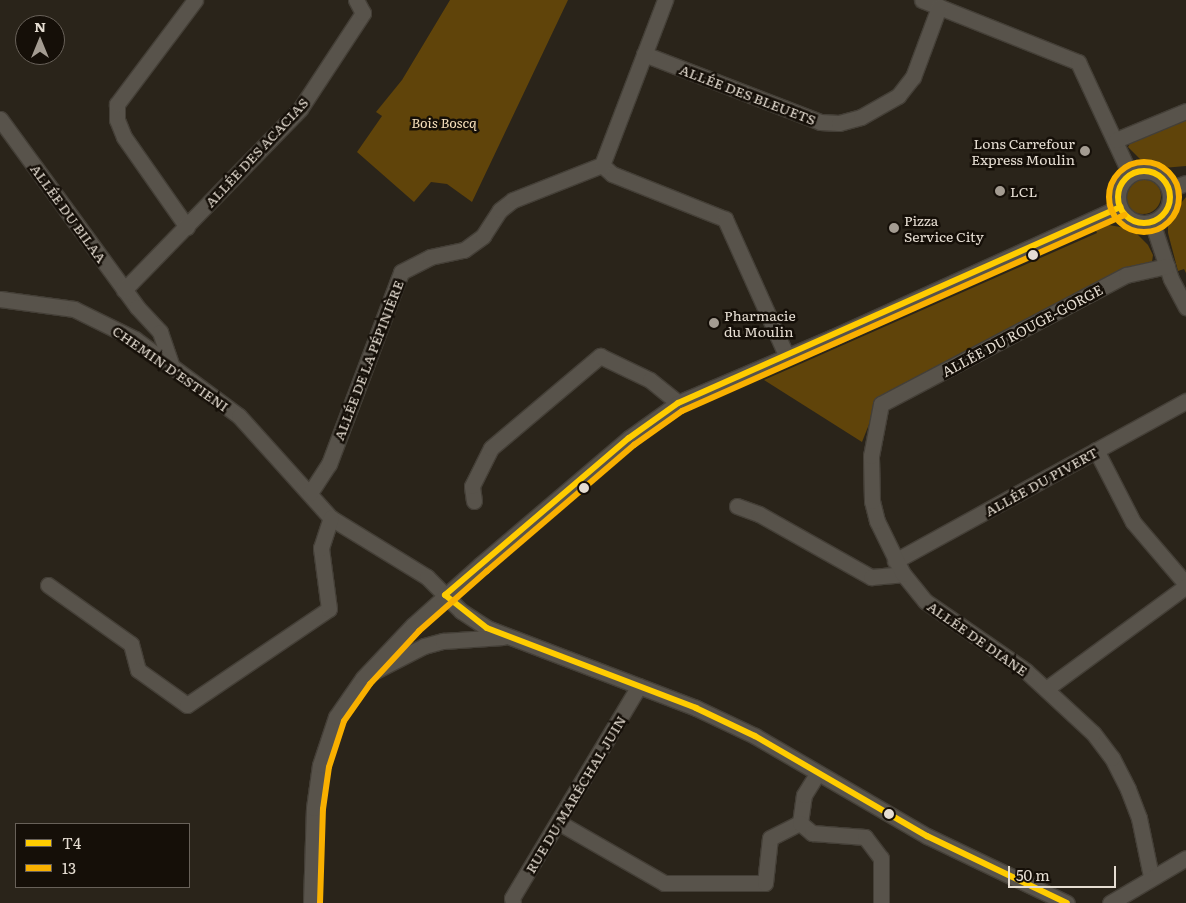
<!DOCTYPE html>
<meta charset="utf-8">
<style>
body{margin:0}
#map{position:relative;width:1186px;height:903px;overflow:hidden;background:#2a241a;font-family:Literata,serif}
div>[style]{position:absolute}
.green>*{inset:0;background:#60440a}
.round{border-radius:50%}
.roads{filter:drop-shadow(1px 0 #443f37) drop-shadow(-1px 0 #443f37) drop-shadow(0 1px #443f37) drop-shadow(0 -1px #443f37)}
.street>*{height:15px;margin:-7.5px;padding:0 7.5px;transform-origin:7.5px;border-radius:7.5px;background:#58534b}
.street>.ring{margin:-7.5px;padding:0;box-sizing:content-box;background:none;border:15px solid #58534b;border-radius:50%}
.bus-1>*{height:6px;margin:-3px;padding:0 3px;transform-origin:3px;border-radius:3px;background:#fc0}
.bus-1>.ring{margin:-3px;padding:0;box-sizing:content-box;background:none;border:6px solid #fc0;border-radius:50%}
.bus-2>*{height:6px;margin:-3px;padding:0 3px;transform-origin:3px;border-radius:3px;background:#f9b000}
.bus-2>.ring{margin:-3px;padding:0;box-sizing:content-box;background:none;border:6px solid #f9b000;border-radius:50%}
.dots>*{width:14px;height:14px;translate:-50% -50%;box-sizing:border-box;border:2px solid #150f08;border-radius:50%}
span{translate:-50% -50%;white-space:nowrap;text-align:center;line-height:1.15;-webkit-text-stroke:5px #150f08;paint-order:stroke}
.street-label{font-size:14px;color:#e5ddd2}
.park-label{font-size:14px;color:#f8e1bd;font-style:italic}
.poi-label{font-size:14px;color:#e5ddd2}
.right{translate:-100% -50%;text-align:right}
.left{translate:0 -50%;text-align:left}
.legend{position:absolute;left:15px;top:823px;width:175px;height:65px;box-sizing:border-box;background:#150f08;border:1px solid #686159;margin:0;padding:6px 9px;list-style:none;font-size:15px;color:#e5ddd2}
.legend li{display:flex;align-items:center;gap:10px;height:25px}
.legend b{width:25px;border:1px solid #686159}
.north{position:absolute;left:15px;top:15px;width:50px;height:50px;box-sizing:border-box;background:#150f08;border:1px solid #686159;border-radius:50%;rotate:0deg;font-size:14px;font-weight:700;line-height:20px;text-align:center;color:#e5ddd2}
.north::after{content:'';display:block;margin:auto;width:18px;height:22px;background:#a49c92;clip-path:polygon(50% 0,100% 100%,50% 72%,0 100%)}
.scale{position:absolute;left:1008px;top:866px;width:108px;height:22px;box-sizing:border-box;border:2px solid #e5ddd2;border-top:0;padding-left:6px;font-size:15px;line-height:18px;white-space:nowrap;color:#e5ddd2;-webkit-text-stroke:4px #150f08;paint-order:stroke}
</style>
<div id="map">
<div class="green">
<i style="clip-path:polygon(450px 0,568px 0,472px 202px,447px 184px,431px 182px,414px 202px,357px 152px,382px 116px,376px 112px,402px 80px)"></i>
<i style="clip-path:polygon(1186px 117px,1186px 166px,1163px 168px,1141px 160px,1128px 147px,1134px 137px)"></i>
<i class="round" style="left:1125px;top:178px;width:36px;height:36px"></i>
<i style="clip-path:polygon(1186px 197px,1186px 273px,1184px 269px,1178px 271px,1168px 233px,1168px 219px)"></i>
<i style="clip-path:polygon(1103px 224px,1132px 229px,1148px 245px,1153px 255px,1152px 262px,1123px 268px,887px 392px,879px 399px,862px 442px,764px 380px,1097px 233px,1095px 228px)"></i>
</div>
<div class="roads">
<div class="street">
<i style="left:922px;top:0;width:168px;rotate:21.7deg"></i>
<i style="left:1078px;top:62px;width:123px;rotate:65.1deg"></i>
<i style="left:644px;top:54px;width:189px;rotate:21.1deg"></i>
<i style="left:820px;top:122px;width:19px;rotate:3deg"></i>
<i style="left:839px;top:123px;width:23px;rotate:-15deg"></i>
<i style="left:861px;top:117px;width:43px;rotate:-29.6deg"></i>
<i style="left:898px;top:96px;width:24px;rotate:-52deg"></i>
<i style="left:913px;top:77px;width:75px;rotate:-69.6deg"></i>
<i style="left:0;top:119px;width:233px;rotate:53.9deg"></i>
<i style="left:137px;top:307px;width:34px;rotate:47deg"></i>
<i style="left:160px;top:332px;width:34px;rotate:71deg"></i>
<i style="left:1116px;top:140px;width:76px;rotate:-22.5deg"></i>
<i style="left:602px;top:165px;width:13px;rotate:42deg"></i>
<i style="left:612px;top:174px;width:122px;rotate:21.7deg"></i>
<i style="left:725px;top:219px;width:149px;rotate:65.8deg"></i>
<i class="ring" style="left:1118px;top:171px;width:37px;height:37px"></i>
<i style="left:1170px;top:189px;width:17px;rotate:-21deg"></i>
<i style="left:1152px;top:222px;width:60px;rotate:71.6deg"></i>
<i style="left:1171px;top:279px;width:32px;rotate:62deg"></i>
<i style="left:187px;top:227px;width:110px;rotate:-125deg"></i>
<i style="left:124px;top:137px;width:18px;rotate:-112deg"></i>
<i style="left:117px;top:120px;width:16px;rotate:-90deg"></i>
<i style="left:117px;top:104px;width:130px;rotate:-53.1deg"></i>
<i style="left:124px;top:290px;width:252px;rotate:-45.8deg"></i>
<i style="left:300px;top:109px;width:115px;rotate:-56.7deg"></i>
<i style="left:363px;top:13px;width:15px;rotate:-118deg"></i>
<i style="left:0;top:299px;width:75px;rotate:7.7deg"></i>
<i style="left:74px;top:309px;width:68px;rotate:26.2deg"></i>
<i style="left:135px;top:339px;width:129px;rotate:36.5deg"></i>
<i style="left:239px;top:416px;width:137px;rotate:48deg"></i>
<i style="left:331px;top:518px;width:113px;rotate:31.6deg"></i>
<i style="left:427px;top:577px;width:48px;rotate:45deg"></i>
<i style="left:461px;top:611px;width:31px;rotate:33deg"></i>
<i style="left:487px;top:628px;width:224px;rotate:20.9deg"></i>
<i style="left:696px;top:708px;width:65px;rotate:25.4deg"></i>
<i style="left:755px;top:736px;width:199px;rotate:30.2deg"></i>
<i style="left:927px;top:836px;width:155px;rotate:25.6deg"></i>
<i style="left:1096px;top:450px;width:81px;rotate:62.8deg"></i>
<i style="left:1133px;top:522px;width:82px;rotate:49.5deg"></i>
<i style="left:310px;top:493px;width:35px;rotate:-57deg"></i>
<i style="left:329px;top:464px;width:205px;rotate:-69.4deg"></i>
<i style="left:401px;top:272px;width:33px;rotate:-27deg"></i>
<i style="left:430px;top:257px;width:35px;rotate:-12deg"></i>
<i style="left:464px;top:250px;width:24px;rotate:-36deg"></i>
<i style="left:483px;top:236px;width:31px;rotate:-57deg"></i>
<i style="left:500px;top:210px;width:16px;rotate:-38deg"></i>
<i style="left:513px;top:200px;width:96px;rotate:-21.5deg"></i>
<i style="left:602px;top:165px;width:177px;rotate:-69.1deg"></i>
<i style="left:474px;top:501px;width:15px;rotate:-98deg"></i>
<i style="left:472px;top:486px;width:42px;rotate:-63.4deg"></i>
<i style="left:491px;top:448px;width:143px;rotate:-40.2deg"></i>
<i style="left:600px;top:356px;width:55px;rotate:25.6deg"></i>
<i style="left:650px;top:380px;width:36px;rotate:39deg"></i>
<i style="left:737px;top:506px;width:23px;rotate:20deg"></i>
<i style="left:759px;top:514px;width:129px;rotate:29.4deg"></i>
<i style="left:871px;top:577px;width:32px;rotate:-5deg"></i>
<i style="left:895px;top:561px;width:332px;rotate:-28.8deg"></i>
<i style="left:48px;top:585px;width:102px;rotate:35.4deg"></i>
<i style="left:131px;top:644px;width:27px;rotate:75deg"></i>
<i style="left:138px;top:670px;width:60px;rotate:35.5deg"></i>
<i style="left:187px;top:705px;width:171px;rotate:-34.1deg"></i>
<i style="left:329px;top:609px;width:62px;rotate:-97.5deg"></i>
<i style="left:321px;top:548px;width:32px;rotate:-72deg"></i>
<i style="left:373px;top:672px;width:57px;rotate:-27deg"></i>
<i style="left:424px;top:646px;width:20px;rotate:-15deg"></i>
<i style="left:443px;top:641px;width:60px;rotate:-3.8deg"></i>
<i style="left:1046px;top:689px;width:174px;rotate:-36.3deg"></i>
<i style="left:558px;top:822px;width:122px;rotate:29.9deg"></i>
<i style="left:664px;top:883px;width:101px"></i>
<i style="left:765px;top:883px;width:45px;rotate:-83.7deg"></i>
<i style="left:770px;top:838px;width:34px;rotate:-27deg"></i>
<i style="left:800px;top:823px;width:28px;rotate:-82deg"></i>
<i style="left:804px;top:795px;width:25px;rotate:-58deg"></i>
<i style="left:800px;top:823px;width:16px;rotate:40deg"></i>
<i style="left:812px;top:833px;width:53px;rotate:4.3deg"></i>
<i style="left:865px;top:837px;width:26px;rotate:53deg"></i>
<i style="left:881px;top:858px;width:45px;rotate:90deg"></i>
<i style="left:1151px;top:876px;width:59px;rotate:-101.7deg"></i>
<i style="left:1139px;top:818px;width:31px;rotate:-111deg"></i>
<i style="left:1128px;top:789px;width:35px;rotate:-117deg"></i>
<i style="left:1112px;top:758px;width:31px;rotate:-127deg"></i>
<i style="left:1093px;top:733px;width:91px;rotate:-137.2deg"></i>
<i style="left:1026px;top:671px;width:123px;rotate:-145.3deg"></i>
<i style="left:925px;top:601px;width:35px;rotate:-129deg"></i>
<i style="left:903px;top:574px;width:59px;rotate:-116.1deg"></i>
<i style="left:877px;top:521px;width:21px;rotate:-104deg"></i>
<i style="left:872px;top:501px;width:45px;rotate:-91.3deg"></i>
<i style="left:871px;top:456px;width:53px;rotate:-79.1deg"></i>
<i style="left:881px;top:404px;width:277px;rotate:-27.8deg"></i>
<i style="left:1126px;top:275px;width:42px;rotate:-12.4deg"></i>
<i style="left:311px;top:903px;width:95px;rotate:-88.2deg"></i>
<i style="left:314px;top:808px;width:43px;rotate:-82.1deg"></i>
<i style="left:320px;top:765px;width:51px;rotate:-71.6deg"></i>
<i style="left:336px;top:717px;width:47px;rotate:-55.3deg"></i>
<i style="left:363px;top:678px;width:73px;rotate:-46.7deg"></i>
<i style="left:413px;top:625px;width:91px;rotate:-41.9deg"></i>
<i style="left:481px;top:564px;width:194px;rotate:-40.4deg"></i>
<i style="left:629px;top:438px;width:60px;rotate:-35.5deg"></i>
<i style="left:678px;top:403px;width:168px;rotate:-23.1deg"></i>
<i style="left:833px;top:337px;width:315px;rotate:-24.4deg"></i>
<i style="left:513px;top:903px;width:5px;rotate:-101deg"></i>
<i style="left:512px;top:898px;width:247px;rotate:-59.1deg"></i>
<i style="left:1110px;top:903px;width:88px;rotate:-30.6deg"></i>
</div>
</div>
<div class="bus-1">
<i class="ring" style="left:1118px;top:171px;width:46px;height:46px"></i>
<i style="left:445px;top:595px;width:242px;rotate:-40.5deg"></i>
<i style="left:629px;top:438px;width:60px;rotate:-35.5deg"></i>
<i style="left:678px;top:403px;width:484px;rotate:-23.9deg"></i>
<i style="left:445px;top:595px;width:53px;rotate:38.2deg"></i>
<i style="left:487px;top:628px;width:224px;rotate:20.9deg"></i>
<i style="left:696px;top:708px;width:65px;rotate:25.4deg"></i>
<i style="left:755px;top:736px;width:199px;rotate:30.2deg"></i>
<i style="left:927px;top:836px;width:155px;rotate:25.6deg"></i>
</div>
<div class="bus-2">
<i class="ring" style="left:1109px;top:162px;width:64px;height:64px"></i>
<i style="left:320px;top:903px;width:94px;rotate:-88.2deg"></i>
<i style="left:323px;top:809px;width:42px;rotate:-81.9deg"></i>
<i style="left:329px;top:767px;width:48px;rotate:-71.9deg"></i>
<i style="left:344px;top:721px;width:45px;rotate:-54.9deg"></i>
<i style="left:370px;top:684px;width:72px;rotate:-47.2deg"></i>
<i style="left:419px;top:631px;width:91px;rotate:-41.4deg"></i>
<i style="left:487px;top:571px;width:194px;rotate:-40.6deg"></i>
<i style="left:634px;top:445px;width:59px;rotate:-35.3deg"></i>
<i style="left:682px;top:411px;width:484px;rotate:-23.9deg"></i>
</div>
<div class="dots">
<i style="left:1085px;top:151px;background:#a49c92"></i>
<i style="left:1000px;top:191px;background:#a49c92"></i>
<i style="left:894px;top:228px;background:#a49c92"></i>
<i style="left:1033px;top:255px;background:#e5ddd2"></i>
<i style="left:714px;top:323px;background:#a49c92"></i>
<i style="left:584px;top:488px;background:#e5ddd2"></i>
<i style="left:889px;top:814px;background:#e5ddd2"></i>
</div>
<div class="street-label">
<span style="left:748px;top:94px;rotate:21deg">ALLÉE DES BLEUETS</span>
<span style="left:256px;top:152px;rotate:-47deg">ALLÉE DES ACACIAS</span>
<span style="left:69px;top:213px;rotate:54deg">ALLÉE DU BILAA</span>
<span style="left:1022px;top:330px;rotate:-28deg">ALLÉE DU ROUGE-GORGE</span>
<span style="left:368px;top:360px;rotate:-69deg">ALLÉE DE LA PÉPINIÈRE</span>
<span style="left:171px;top:368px;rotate:35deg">CHEMIN D'ESTIENI</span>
<span style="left:1041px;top:481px;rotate:-29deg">ALLÉE DU PIVERT</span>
<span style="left:978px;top:638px;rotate:35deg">ALLÉE DE DIANE</span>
<span style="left:575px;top:794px;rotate:-59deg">RUE DU MARÉCHAL JUIN</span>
</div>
<div class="park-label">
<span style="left:444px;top:122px">Bois Boscq</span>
</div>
<div class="poi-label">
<span class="right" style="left:1075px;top:151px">Lons Carrefour<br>Express Moulin</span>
<span class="left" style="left:1010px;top:191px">LCL</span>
<span class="left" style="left:904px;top:228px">Pizza<br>Service City</span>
<span class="left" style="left:724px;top:323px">Pharmacie<br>du Moulin</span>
</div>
<ul class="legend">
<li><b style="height:6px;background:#fc0"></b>T4</li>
<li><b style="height:6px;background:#f9b000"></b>13</li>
</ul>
<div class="north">N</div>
<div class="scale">50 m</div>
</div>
